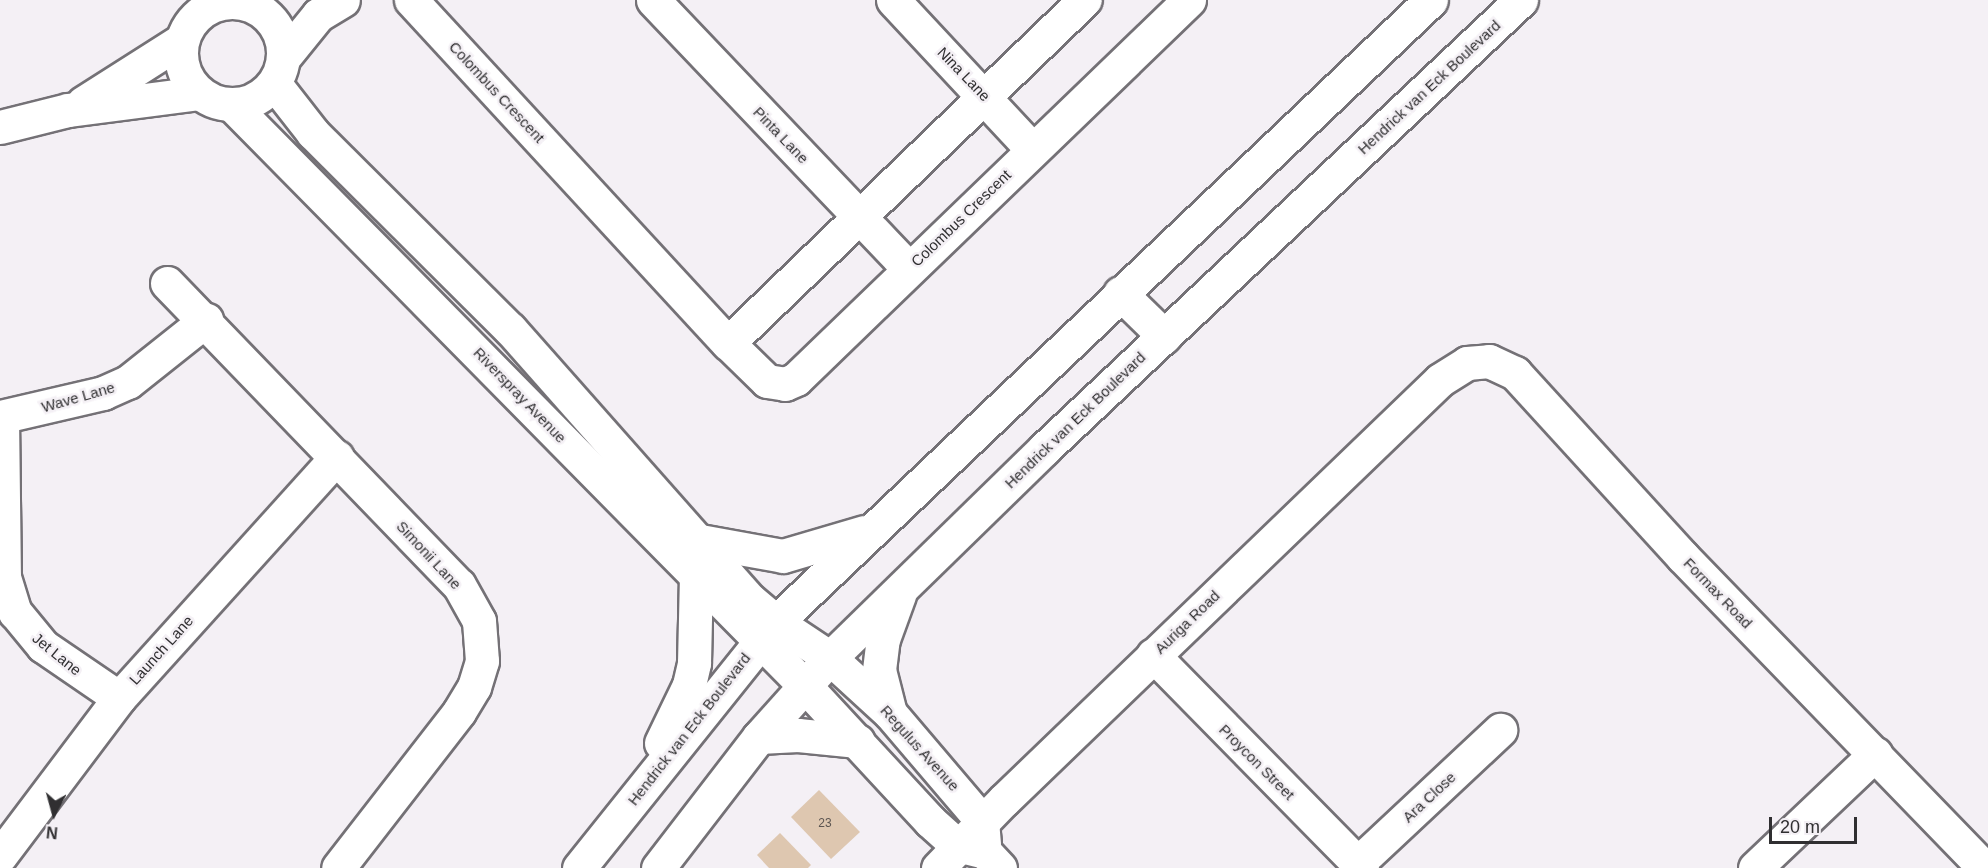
<!DOCTYPE html>
<style>
body{margin:0}
#map{position:relative;width:1988px;height:868px;overflow:hidden;background:#f4f0f5;font-family:Helvetica,sans-serif}
div>[style]{position:absolute}
.building>*{inset:0;background:#dec7b0}
.roads{filter:drop-shadow(2px 0 #747176) drop-shadow(-2px 0 #747176) drop-shadow(0 2px #747176) drop-shadow(0 -2px #747176)}
.minor>*{height:33px;margin:-16.5px;padding:0 16.5px;transform-origin:16.5px;border-radius:16.5px;background:#fff}
.minor>.ring{margin:-16.5px;padding:0;box-sizing:content-box;background:none;border:33px solid #fff;border-radius:50%}
.secondary>*{height:33px;margin:-16.5px;padding:0 16.5px;transform-origin:16.5px;border-radius:16.5px;background:#fff}
span{translate:-50% -50%;white-space:nowrap;text-align:center;line-height:1.15;-webkit-text-stroke:5px #f4f0f5;paint-order:stroke}
.number-label{font-size:12px;color:#5c5551}
.number-label span{-webkit-text-stroke-width:0}
.street-label{font-size:15px;color:#302f31}
.north{position:absolute;left:24px;top:784px;width:60px;height:60px;-webkit-text-stroke:4px #f4f0f5;paint-order:stroke;rotate:186deg;font-size:16px;font-weight:700;line-height:24px;text-align:center;color:#302f31}
.north::after{content:'';display:block;margin:auto;width:21px;height:27px;background:#302f31;clip-path:polygon(50% 0,100% 100%,50% 72%,0 100%)}
.scale{position:absolute;left:1769px;top:817px;width:88px;height:27px;box-sizing:border-box;border:3px solid #302f31;border-top:0;padding-left:8px;font-size:18px;line-height:21px;white-space:nowrap;color:#302f31;-webkit-text-stroke:4px #f4f0f5;paint-order:stroke}
</style>
<div id="map">
<div class="building">
<i style="clip-path:polygon(819px 790px,860px 832px,831px 859px,791px 817px)"></i>
<i style="clip-path:polygon(780px 833px,811px 865px,808px 868px,769px 868px,757px 855px)"></i>
</div>
<div class="roads">
<div class="minor">
<i style="left:411px;top:0;width:467px;rotate:47.3deg"></i>
<i style="left:728px;top:343px;width:54px;rotate:44.3deg"></i>
<i style="left:767px;top:381px;width:18px;rotate:9deg"></i>
<i style="left:785px;top:384px;width:12px;rotate:-24deg"></i>
<i style="left:796px;top:379px;width:546px;rotate:-43.96deg"></i>
<i style="left:653px;top:0;width:371px;rotate:46.4deg"></i>
<i style="left:893px;top:0;width:204px;rotate:47deg"></i>
<i class="ring" style="left:181px;top:2px;width:69px;height:69px"></i>
<i style="left:284px;top:57px;width:54px;rotate:-51deg"></i>
<i style="left:318px;top:15px;width:29px;rotate:-31deg"></i>
<i style="left:274px;top:83px;width:63px;rotate:52deg"></i>
<i style="left:313px;top:133px;width:278px;rotate:44.9deg"></i>
<i style="left:510px;top:329px;width:362px;rotate:48.5deg"></i>
<i style="left:750px;top:600px;width:34px;rotate:40deg"></i>
<i style="left:776px;top:622px;width:65px;rotate:33.7deg"></i>
<i style="left:830px;top:658px;width:81px;rotate:42.5deg"></i>
<i style="left:890px;top:713px;width:142px;rotate:49.6deg"></i>
<i style="left:982px;top:821px;width:23px;rotate:85deg"></i>
<i style="left:83px;top:103px;width:117px;rotate:-32.5deg"></i>
<i style="left:231px;top:104px;width:819px;rotate:45.4deg"></i>
<i style="left:806px;top:687px;width:183px;rotate:47.2deg"></i>
<i style="left:930px;top:821px;width:36px;rotate:42deg"></i>
<i style="left:957px;top:845px;width:29px;rotate:14deg"></i>
<i style="left:985px;top:852px;width:22px;rotate:47deg"></i>
<i style="left:0;top:127px;width:70px;rotate:-14deg"></i>
<i style="left:68px;top:110px;width:132px;rotate:-7.4deg"></i>
<i style="left:167px;top:283px;width:420px;rotate:46deg"></i>
<i style="left:459px;top:585px;width:41px;rotate:60.9deg"></i>
<i style="left:479px;top:621px;width:40px;rotate:85.7deg"></i>
<i style="left:482px;top:661px;width:27px;rotate:107deg"></i>
<i style="left:474px;top:687px;width:29px;rotate:121deg"></i>
<i style="left:459px;top:712px;width:197px;rotate:127.8deg"></i>
<i style="left:728px;top:343px;width:495px;rotate:-43.9deg"></i>
<i style="left:0;top:417px;width:106px;rotate:-13.1deg"></i>
<i style="left:103px;top:393px;width:27px;rotate:-24deg"></i>
<i style="left:128px;top:382px;width:100px;rotate:-38.5deg"></i>
<i style="left:2px;top:417px;width:160px;rotate:89.3deg"></i>
<i style="left:4px;top:577px;width:37px;rotate:73deg"></i>
<i style="left:15px;top:612px;width:44px;rotate:50.5deg"></i>
<i style="left:43px;top:646px;width:92px;rotate:34.4deg"></i>
<i style="left:1153px;top:655px;width:298px;rotate:45.5deg"></i>
<i style="left:0;top:856px;width:198px;rotate:-53deg"></i>
<i style="left:119px;top:698px;width:325px;rotate:-47.9deg"></i>
<i style="left:1358px;top:863px;width:195px;rotate:-43.1deg"></i>
<i style="left:938px;top:868px;width:95px;rotate:-45.9deg"></i>
<i style="left:1004px;top:800px;width:605px;rotate:-43.93deg"></i>
<i style="left:1440px;top:380px;width:32px;rotate:-32deg"></i>
<i style="left:1467px;top:363px;width:22px;rotate:-5deg"></i>
<i style="left:1489px;top:361px;width:29px;rotate:25deg"></i>
<i style="left:1515px;top:373px;width:248px;rotate:47.6deg"></i>
<i style="left:1682px;top:556px;width:434px;rotate:45.9deg"></i>
<i style="left:1755px;top:868px;width:166px;rotate:-43.5deg"></i>
</div>
<div class="secondary">
<i style="left:1120px;top:293px;width:62px;rotate:44.3deg"></i>
<i style="left:700px;top:541px;width:84px;rotate:10.2deg"></i>
<i style="left:783px;top:556px;width:84px;rotate:-16.5deg"></i>
<i style="left:890px;top:713px;width:44px;rotate:-104.3deg"></i>
<i style="left:879px;top:670px;width:31px;rotate:-83deg"></i>
<i style="left:883px;top:639px;width:47px;rotate:-70deg"></i>
<i style="left:759px;top:737px;width:39px;rotate:-3deg"></i>
<i style="left:798px;top:735px;width:60px;rotate:5.7deg"></i>
<i style="left:661px;top:743px;width:64px;rotate:-64.2deg"></i>
<i style="left:689px;top:685px;width:23px;rotate:-77deg"></i>
<i style="left:694px;top:663px;width:85px;rotate:-88.7deg"></i>
<i style="left:579px;top:868px;width:315px;rotate:-51.3deg"></i>
<i style="left:776px;top:622px;width:903px;rotate:-43.52deg"></i>
<i style="left:658px;top:868px;width:165px;rotate:-52.4deg"></i>
<i style="left:759px;top:737px;width:106px;rotate:-48.1deg"></i>
<i style="left:830px;top:658px;width:299px;rotate:-44.3deg"></i>
<i style="left:1044px;top:449px;width:655px;rotate:-43.27deg"></i>
</div>
</div>
<div class="number-label">
<span style="left:825px;top:824px">23</span>
</div>
<div class="street-label">
<span style="left:964px;top:74px;rotate:46deg">Nina Lane</span>
<span style="left:1429px;top:87px;rotate:-43deg">Hendrick van Eck Boulevard</span>
<span style="left:497px;top:92px;rotate:47deg">Colombus Crescent</span>
<span style="left:781px;top:135px;rotate:46deg">Pinta Lane</span>
<span style="left:961px;top:218px;rotate:-44deg">Colombus Crescent</span>
<span style="left:520px;top:395px;rotate:46deg">Riverspray Avenue</span>
<span style="left:78px;top:397px;rotate:-16deg">Wave Lane</span>
<span style="left:1075px;top:420px;rotate:-44deg">Hendrick van Eck Boulevard</span>
<span style="left:429px;top:555px;rotate:47deg">Simonii Lane</span>
<span style="left:1718px;top:593px;rotate:46deg">Formax Road</span>
<span style="left:1187px;top:622px;rotate:-44deg">Auriga Road</span>
<span style="left:161px;top:650px;rotate:-48deg">Launch Lane</span>
<span style="left:57px;top:654px;rotate:39deg">Jet Lane</span>
<span style="left:689px;top:729px;rotate:-52deg">Hendrick van Eck Boulevard</span>
<span style="left:920px;top:748px;rotate:48deg">Regulus Avenue</span>
<span style="left:1257px;top:762px;rotate:45deg">Proycon Street</span>
<span style="left:1429px;top:797px;rotate:-43deg">Ara Close</span>
</div>
<div class="north">N</div>
<div class="scale">20 m</div>
</div>
